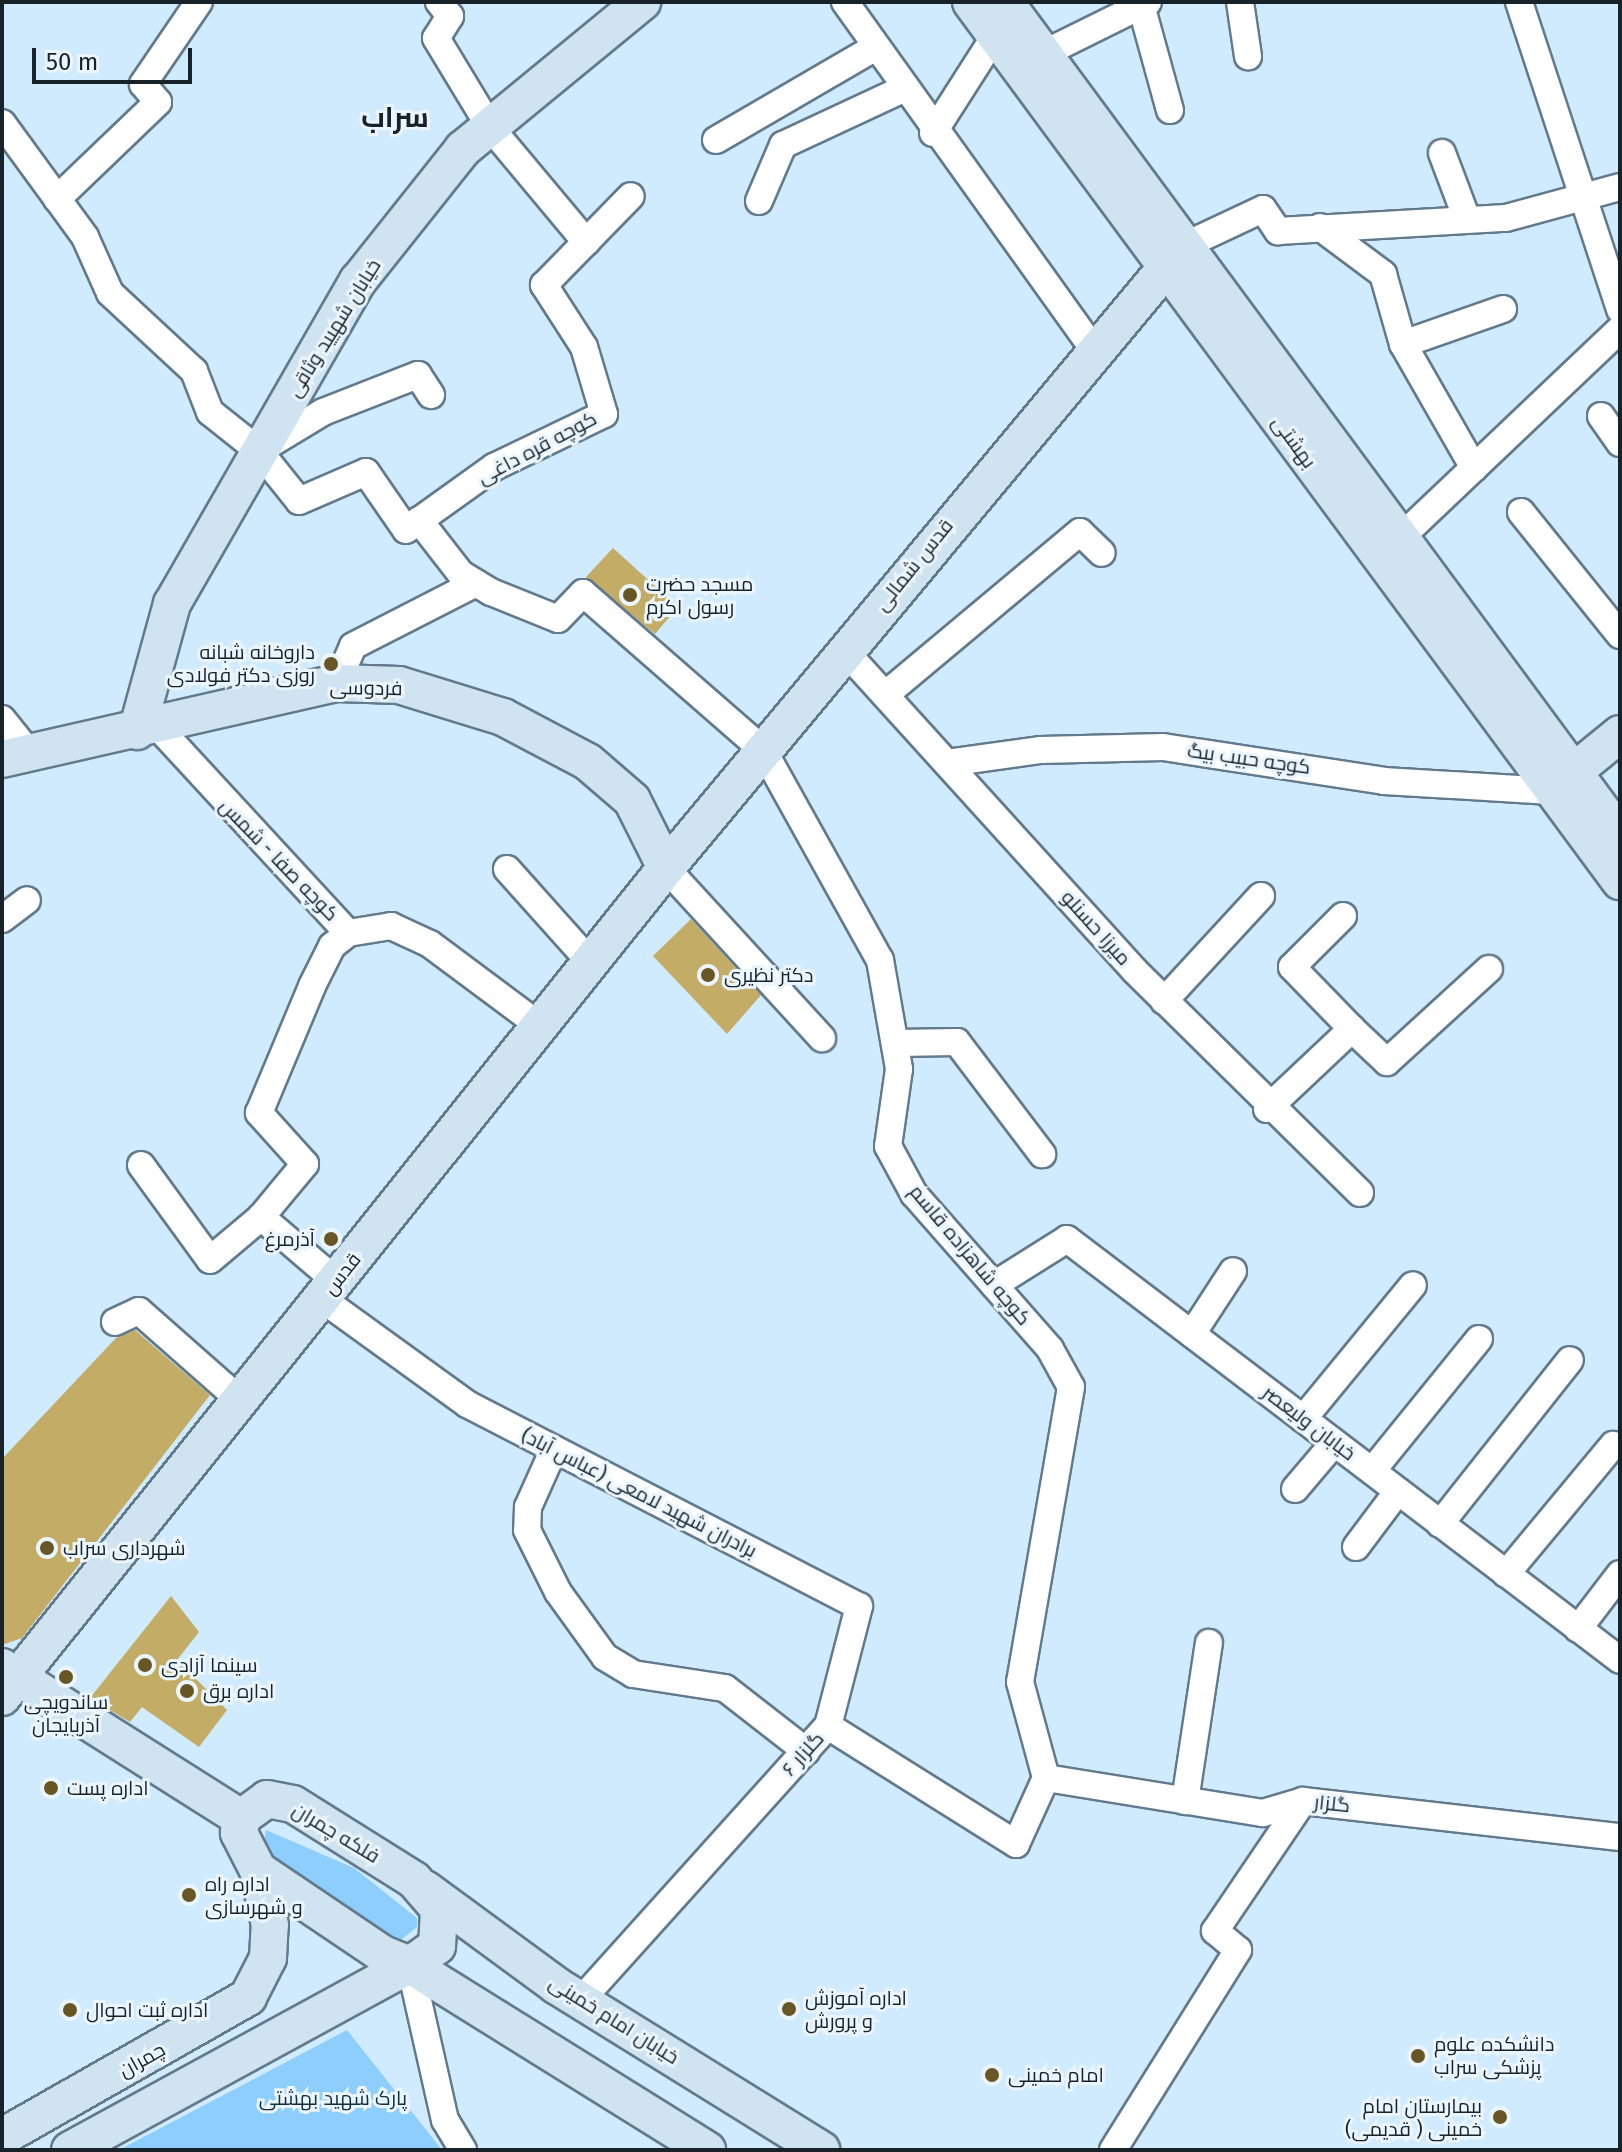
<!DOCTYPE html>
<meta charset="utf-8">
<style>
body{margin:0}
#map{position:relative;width:1622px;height:2152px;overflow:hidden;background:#d0eafe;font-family:"Fira Sans",Cairo,sans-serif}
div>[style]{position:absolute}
.green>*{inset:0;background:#8ecefc}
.building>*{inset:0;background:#c3ac66}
.roads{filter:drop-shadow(2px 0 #627a8b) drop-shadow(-2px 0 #627a8b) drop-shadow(0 2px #627a8b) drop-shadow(0 -2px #627a8b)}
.street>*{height:26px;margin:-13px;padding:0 13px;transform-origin:13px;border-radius:13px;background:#fff}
.secondary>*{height:36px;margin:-18px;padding:0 18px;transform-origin:18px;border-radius:18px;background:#d0e3f0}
.dots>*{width:22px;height:22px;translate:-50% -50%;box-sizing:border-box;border:4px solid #eaf5fd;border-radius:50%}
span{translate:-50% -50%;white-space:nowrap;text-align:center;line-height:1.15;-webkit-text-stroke:6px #eaf5fd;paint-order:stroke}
.street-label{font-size:20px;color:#182229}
.poi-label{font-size:20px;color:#182229}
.left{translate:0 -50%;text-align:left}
.right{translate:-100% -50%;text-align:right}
.park-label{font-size:20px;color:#122f42}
.district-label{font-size:28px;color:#182229;font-weight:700}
.frame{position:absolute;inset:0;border:4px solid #182229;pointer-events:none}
.scale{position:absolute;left:32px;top:48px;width:160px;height:36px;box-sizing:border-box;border:4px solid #182229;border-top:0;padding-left:10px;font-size:24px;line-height:28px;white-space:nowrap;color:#182229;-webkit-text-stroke:6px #eaf5fd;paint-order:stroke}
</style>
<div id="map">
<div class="green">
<i style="clip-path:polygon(266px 1830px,354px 1868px,417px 1918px,417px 1927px,396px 1944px,261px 1858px)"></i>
<i style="clip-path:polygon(347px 2030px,442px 2150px,119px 2150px)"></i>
</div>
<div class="building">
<i style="clip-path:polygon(613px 548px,678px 607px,655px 634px,586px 577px)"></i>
<i style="clip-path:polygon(691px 919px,761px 995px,727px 1034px,653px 956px)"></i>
<i style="clip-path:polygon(135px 1330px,210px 1395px,22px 1638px,2px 1645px,2px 1459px,116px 1338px)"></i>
<i style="clip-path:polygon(171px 1596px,199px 1632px,177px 1660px,227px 1710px,199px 1747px,142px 1707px,130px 1722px,90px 1698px)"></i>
</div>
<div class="roads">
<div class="street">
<i style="left:439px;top:2px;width:18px;rotate:52deg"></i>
<i style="left:450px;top:16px;width:26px;rotate:122deg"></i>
<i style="left:436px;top:38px;width:104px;rotate:58.8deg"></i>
<i style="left:490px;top:127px;width:150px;rotate:50.1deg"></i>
<i style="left:845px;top:2px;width:427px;rotate:54.4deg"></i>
<i style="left:1240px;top:2px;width:55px;rotate:81.6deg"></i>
<i style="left:1519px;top:2px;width:324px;rotate:71.8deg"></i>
<i style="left:1141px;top:5px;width:109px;rotate:74.6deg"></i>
<i style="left:1043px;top:54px;width:117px;rotate:-26.3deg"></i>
<i style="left:2px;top:123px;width:141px;rotate:53.9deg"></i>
<i style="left:85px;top:237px;width:61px;rotate:65.9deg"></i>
<i style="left:110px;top:293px;width:115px;rotate:42.9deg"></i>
<i style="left:194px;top:371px;width:44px;rotate:68.7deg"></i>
<i style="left:210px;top:412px;width:63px;rotate:38.5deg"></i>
<i style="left:259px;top:451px;width:64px;rotate:51.3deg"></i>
<i style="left:299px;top:501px;width:73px;rotate:-23.4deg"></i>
<i style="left:366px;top:472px;width:70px;rotate:55.4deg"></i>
<i style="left:406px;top:530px;width:108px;rotate:-35.6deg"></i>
<i style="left:494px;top:467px;width:122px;rotate:-25.7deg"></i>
<i style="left:604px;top:414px;width:70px;rotate:-106.6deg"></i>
<i style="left:584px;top:347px;width:74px;rotate:-122.8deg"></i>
<i style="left:544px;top:285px;width:124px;rotate:-45.7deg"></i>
<i style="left:933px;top:133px;width:115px;rotate:-57.4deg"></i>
<i style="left:716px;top:140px;width:183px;rotate:-30.2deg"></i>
<i style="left:1442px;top:153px;width:71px;rotate:69.3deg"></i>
<i style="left:57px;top:199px;width:140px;rotate:-43.8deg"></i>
<i style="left:158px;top:102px;width:23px;rotate:-130deg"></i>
<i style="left:143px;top:84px;width:99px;rotate:-55.7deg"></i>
<i style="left:759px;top:201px;width:61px;rotate:-66.8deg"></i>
<i style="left:783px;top:145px;width:132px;rotate:-25deg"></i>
<i style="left:1320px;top:227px;width:79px;rotate:36.7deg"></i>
<i style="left:1383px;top:274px;width:73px;rotate:74.1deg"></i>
<i style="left:1403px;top:344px;width:143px;rotate:60.2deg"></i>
<i style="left:1184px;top:246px;width:87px;rotate:-25.1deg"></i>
<i style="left:1263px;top:209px;width:27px;rotate:56deg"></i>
<i style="left:1278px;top:231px;width:228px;rotate:-3.3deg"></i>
<i style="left:1506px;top:218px;width:118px;rotate:-15.2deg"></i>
<i style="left:1403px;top:344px;width:106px;rotate:-19.3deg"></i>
<i style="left:1601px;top:416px;width:33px;rotate:55deg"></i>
<i style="left:262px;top:449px;width:71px;rotate:-31.2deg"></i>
<i style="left:323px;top:412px;width:102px;rotate:-21.3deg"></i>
<i style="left:418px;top:375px;width:24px;rotate:57deg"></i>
<i style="left:1521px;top:512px;width:158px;rotate:51.2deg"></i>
<i style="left:419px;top:520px;width:68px;rotate:52.1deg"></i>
<i style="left:461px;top:574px;width:35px;rotate:31deg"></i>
<i style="left:491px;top:592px;width:72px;rotate:21.9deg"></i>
<i style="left:558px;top:619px;width:36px;rotate:-46deg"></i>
<i style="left:583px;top:593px;width:239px;rotate:41.1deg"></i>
<i style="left:763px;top:750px;width:240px;rotate:60.9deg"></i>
<i style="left:880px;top:960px;width:111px;rotate:80.1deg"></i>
<i style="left:899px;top:1069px;width:78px;rotate:98.1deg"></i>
<i style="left:888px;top:1146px;width:55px;rotate:61.6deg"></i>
<i style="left:914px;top:1194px;width:206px;rotate:48.7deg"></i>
<i style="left:1050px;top:1349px;width:43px;rotate:61.1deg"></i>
<i style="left:1071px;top:1387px;width:299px;rotate:99.8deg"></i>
<i style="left:1020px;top:1682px;width:99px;rotate:74.8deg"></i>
<i style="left:1399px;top:539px;width:305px;rotate:-43.5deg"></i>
<i style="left:844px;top:650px;width:433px;rotate:47.8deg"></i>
<i style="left:1135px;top:971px;width:316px;rotate:44.6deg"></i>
<i style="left:337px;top:683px;width:40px;rotate:-66.6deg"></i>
<i style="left:353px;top:646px;width:138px;rotate:-27.1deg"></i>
<i style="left:885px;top:695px;width:254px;rotate:-39.9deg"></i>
<i style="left:1080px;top:532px;width:30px;rotate:44deg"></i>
<i style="left:2px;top:719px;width:46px;rotate:51.1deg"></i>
<i style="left:157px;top:726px;width:282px;rotate:47.3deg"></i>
<i style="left:348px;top:933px;width:44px;rotate:-9.2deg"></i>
<i style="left:391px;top:926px;width:43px;rotate:24.8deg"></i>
<i style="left:430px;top:944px;width:137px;rotate:36.7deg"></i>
<i style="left:947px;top:763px;width:95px;rotate:-7.9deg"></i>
<i style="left:1041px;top:750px;width:122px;rotate:-1.4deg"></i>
<i style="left:1163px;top:747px;width:224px;rotate:8.7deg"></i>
<i style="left:1384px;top:781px;width:167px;rotate:3.4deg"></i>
<i style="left:666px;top:868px;width:231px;rotate:47.5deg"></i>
<i style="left:507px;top:869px;width:126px;rotate:48.2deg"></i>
<i style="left:1343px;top:916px;width:72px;rotate:135deg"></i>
<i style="left:1292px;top:967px;width:86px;rotate:45.9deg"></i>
<i style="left:2px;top:919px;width:31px;rotate:-37deg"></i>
<i style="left:1164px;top:1001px;width:143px;rotate:-47.3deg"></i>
<i style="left:895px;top:1043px;width:62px;rotate:-0.9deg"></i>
<i style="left:957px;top:1042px;width:141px;rotate:52.8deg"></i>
<i style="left:1267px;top:1109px;width:117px;rotate:-43.3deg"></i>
<i style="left:1352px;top:1029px;width:48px;rotate:43.3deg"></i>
<i style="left:1387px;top:1062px;width:138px;rotate:-42.4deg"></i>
<i style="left:141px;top:1165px;width:117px;rotate:54deg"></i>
<i style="left:210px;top:1260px;width:67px;rotate:-40.1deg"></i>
<i style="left:336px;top:1281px;width:99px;rotate:-139.5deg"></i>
<i style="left:261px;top:1217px;width:69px;rotate:-50.3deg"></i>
<i style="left:305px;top:1164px;width:69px;rotate:-132deg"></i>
<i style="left:259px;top:1113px;width:138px;rotate:-67.3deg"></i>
<i style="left:312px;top:986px;width:45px;rotate:-63.4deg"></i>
<i style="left:332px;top:946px;width:21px;rotate:-39deg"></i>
<i style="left:994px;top:1285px;width:86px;rotate:-32.2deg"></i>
<i style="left:1067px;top:1239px;width:695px;rotate:37.28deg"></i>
<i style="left:322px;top:1299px;width:179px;rotate:35.9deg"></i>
<i style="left:467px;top:1404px;width:441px;rotate:27.3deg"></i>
<i style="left:859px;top:1606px;width:124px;rotate:104.5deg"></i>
<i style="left:115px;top:1322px;width:26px;rotate:-25deg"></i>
<i style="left:139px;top:1311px;width:136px;rotate:41.4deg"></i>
<i style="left:1192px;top:1334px;width:75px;rotate:-56.9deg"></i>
<i style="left:1303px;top:1419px;width:173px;rotate:-50.6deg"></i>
<i style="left:554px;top:1449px;width:64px;rotate:114.1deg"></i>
<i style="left:528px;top:1507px;width:23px;rotate:92deg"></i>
<i style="left:527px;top:1530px;width:69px;rotate:63.4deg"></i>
<i style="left:558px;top:1592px;width:80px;rotate:54.1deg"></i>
<i style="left:605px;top:1657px;width:33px;rotate:31deg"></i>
<i style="left:633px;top:1674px;width:93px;rotate:8.7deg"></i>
<i style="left:725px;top:1688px;width:103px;rotate:37.9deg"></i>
<i style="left:1372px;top:1471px;width:170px;rotate:-51deg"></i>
<i style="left:1295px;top:1489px;width:60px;rotate:-49.7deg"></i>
<i style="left:1440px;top:1524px;width:209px;rotate:-51.6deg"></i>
<i style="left:1356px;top:1547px;width:70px;rotate:-53.1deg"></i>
<i style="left:1506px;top:1574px;width:168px;rotate:-50.3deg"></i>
<i style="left:1578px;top:1629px;width:69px;rotate:-52.6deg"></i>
<i style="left:1046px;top:1778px;width:220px;rotate:9.2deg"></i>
<i style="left:1263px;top:1813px;width:42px;rotate:-16.7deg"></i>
<i style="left:1303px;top:1801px;width:319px;rotate:6.5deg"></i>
<i style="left:1185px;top:1801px;width:160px;rotate:-81.4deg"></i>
<i style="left:410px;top:1965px;width:159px;rotate:77.3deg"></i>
<i style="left:445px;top:2120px;width:35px;rotate:59deg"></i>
<i style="left:581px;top:2000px;width:369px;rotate:-48deg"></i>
<i style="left:828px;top:1726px;width:222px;rotate:32.1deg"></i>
<i style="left:1016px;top:1844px;width:72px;rotate:-65.6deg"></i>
<i style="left:1113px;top:2150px;width:236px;rotate:-58deg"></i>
<i style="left:1238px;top:1950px;width:30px;rotate:-140deg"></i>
<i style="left:1215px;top:1931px;width:157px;rotate:-55.9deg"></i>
</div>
<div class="secondary">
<i style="left:971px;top:2px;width:1093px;rotate:53.56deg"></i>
<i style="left:1005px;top:2px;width:1035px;rotate:53.56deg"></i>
<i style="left:137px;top:731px;width:132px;rotate:-74.6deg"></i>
<i style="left:172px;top:604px;width:373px;rotate:-60.1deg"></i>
<i style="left:358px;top:281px;width:169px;rotate:-51.5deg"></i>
<i style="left:463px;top:149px;width:232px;rotate:-39.4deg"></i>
<i style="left:2px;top:759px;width:344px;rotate:-12.8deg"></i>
<i style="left:337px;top:683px;width:62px;rotate:1.8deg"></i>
<i style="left:399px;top:685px;width:109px;rotate:17.1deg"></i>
<i style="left:503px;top:717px;width:96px;rotate:27.9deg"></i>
<i style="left:588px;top:762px;width:58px;rotate:40.8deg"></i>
<i style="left:632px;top:800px;width:76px;rotate:63.4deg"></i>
<i style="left:1555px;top:787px;width:84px;rotate:-39.2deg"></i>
<i style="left:2px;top:1667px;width:283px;rotate:32.3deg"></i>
<i style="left:2px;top:1697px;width:1062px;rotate:-51.31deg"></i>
<i style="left:666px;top:868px;width:809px;rotate:-50.21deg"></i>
<i style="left:267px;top:1799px;width:26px;rotate:11deg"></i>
<i style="left:293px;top:1804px;width:143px;rotate:32.1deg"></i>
<i style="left:414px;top:1880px;width:38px;rotate:49deg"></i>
<i style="left:439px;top:1909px;width:37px;rotate:93deg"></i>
<i style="left:437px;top:1946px;width:33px;rotate:145deg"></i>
<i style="left:410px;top:1965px;width:31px;rotate:-158deg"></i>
<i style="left:381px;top:1953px;width:148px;rotate:-146deg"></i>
<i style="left:258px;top:1870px;width:42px;rotate:-117.2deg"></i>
<i style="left:239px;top:1833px;width:15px;rotate:-82deg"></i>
<i style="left:241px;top:1818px;width:32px;rotate:-36deg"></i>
<i style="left:425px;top:1889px;width:164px;rotate:36.3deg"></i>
<i style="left:557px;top:1986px;width:311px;rotate:31.8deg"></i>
<i style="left:2px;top:2137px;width:283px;rotate:-29.6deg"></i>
<i style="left:248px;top:1997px;width:44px;rotate:-62.9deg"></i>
<i style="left:268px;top:1958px;width:33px;rotate:-87deg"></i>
<i style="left:270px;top:1925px;width:56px;rotate:-102.3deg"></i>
<i style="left:70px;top:2150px;width:387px;rotate:-28.6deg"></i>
<i style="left:410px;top:1965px;width:350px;rotate:31.9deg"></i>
</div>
</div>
<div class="dots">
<i style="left:630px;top:595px;background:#685725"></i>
<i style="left:331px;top:664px;background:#685725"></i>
<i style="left:708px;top:975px;background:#685725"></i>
<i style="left:331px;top:1239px;background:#685725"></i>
<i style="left:47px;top:1548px;background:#685725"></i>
<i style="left:145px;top:1665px;background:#685725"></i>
<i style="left:66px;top:1677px;background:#685725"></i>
<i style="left:187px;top:1691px;background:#685725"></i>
<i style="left:51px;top:1788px;background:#685725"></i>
<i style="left:189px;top:1895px;background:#685725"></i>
<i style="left:789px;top:2009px;background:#685725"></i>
<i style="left:70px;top:2010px;background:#685725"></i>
<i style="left:1418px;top:2056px;background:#685725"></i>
<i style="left:992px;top:2075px;background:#685725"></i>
<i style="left:1500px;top:2117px;background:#685725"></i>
</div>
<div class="street-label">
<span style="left:334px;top:328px;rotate:-58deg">خیابان شهیید وثاقی</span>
<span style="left:1294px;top:442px;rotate:54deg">بهشتی</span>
<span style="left:537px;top:448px;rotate:-28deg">کوچه قره داغی</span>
<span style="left:914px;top:565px;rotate:-51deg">قدس شمالی</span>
<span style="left:366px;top:688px;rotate:1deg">فردوسی</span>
<span style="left:1249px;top:759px;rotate:8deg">کوچه حبیب بیگ</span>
<span style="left:279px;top:860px;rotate:46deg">کوچه صفا - شمس</span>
<span style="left:1096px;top:928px;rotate:48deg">میرزا حسنلو</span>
<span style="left:970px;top:1255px;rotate:50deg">کوچه شاهزاده قاسم</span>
<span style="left:342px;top:1274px;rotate:-52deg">قدس</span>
<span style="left:1309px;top:1423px;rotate:37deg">خیابان ولیعصر</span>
<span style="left:639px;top:1493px;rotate:27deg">برادران شهید لامعی (عباس آباد)</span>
<span style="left:803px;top:1754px;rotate:-48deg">گلزار ۶</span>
<span style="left:1332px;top:1804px;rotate:6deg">گلزار</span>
<span style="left:336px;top:1833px;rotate:31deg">فلکه چمران</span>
<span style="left:614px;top:2020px;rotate:32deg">خیابان امام خمینی</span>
<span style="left:142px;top:2060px;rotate:-29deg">چمران</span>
</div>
<div class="poi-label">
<span class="left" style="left:646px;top:596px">مسجد حضرت<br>رسول اکرم</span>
<span class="right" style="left:315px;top:664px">داروخانه شبانه<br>روزی دکتر فولادی</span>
<span class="left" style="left:724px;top:975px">دکتر نظیری</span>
<span class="right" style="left:315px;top:1239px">آذرمرغ</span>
<span class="left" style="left:63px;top:1548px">شهرداری سراب</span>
<span class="left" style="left:161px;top:1665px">سینما آزادی</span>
<span class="left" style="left:203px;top:1691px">اداره برق</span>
<span style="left:66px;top:1714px">ساندویچی<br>آذربایجان</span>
<span class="left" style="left:67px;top:1788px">اداره پست</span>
<span class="left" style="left:205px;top:1896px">اداره راه<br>و شهرسازی</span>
<span class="left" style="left:805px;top:2010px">اداره آموزش<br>و پرورش</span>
<span class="left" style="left:86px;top:2010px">اداره ثبت احوال</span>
<span class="left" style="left:1434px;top:2056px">دانشکده علوم<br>پزشکی سراب</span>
<span class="left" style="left:1008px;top:2075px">امام خمینی</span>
<span class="right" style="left:1482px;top:2118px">بیمارستان امام<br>خمینی ( قدیمی)</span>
</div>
<div class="park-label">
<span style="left:333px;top:2098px">پارک شهید بهشتی</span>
</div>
<div class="district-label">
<span style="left:395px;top:118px">سراب</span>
</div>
<div class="frame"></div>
<div class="scale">50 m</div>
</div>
